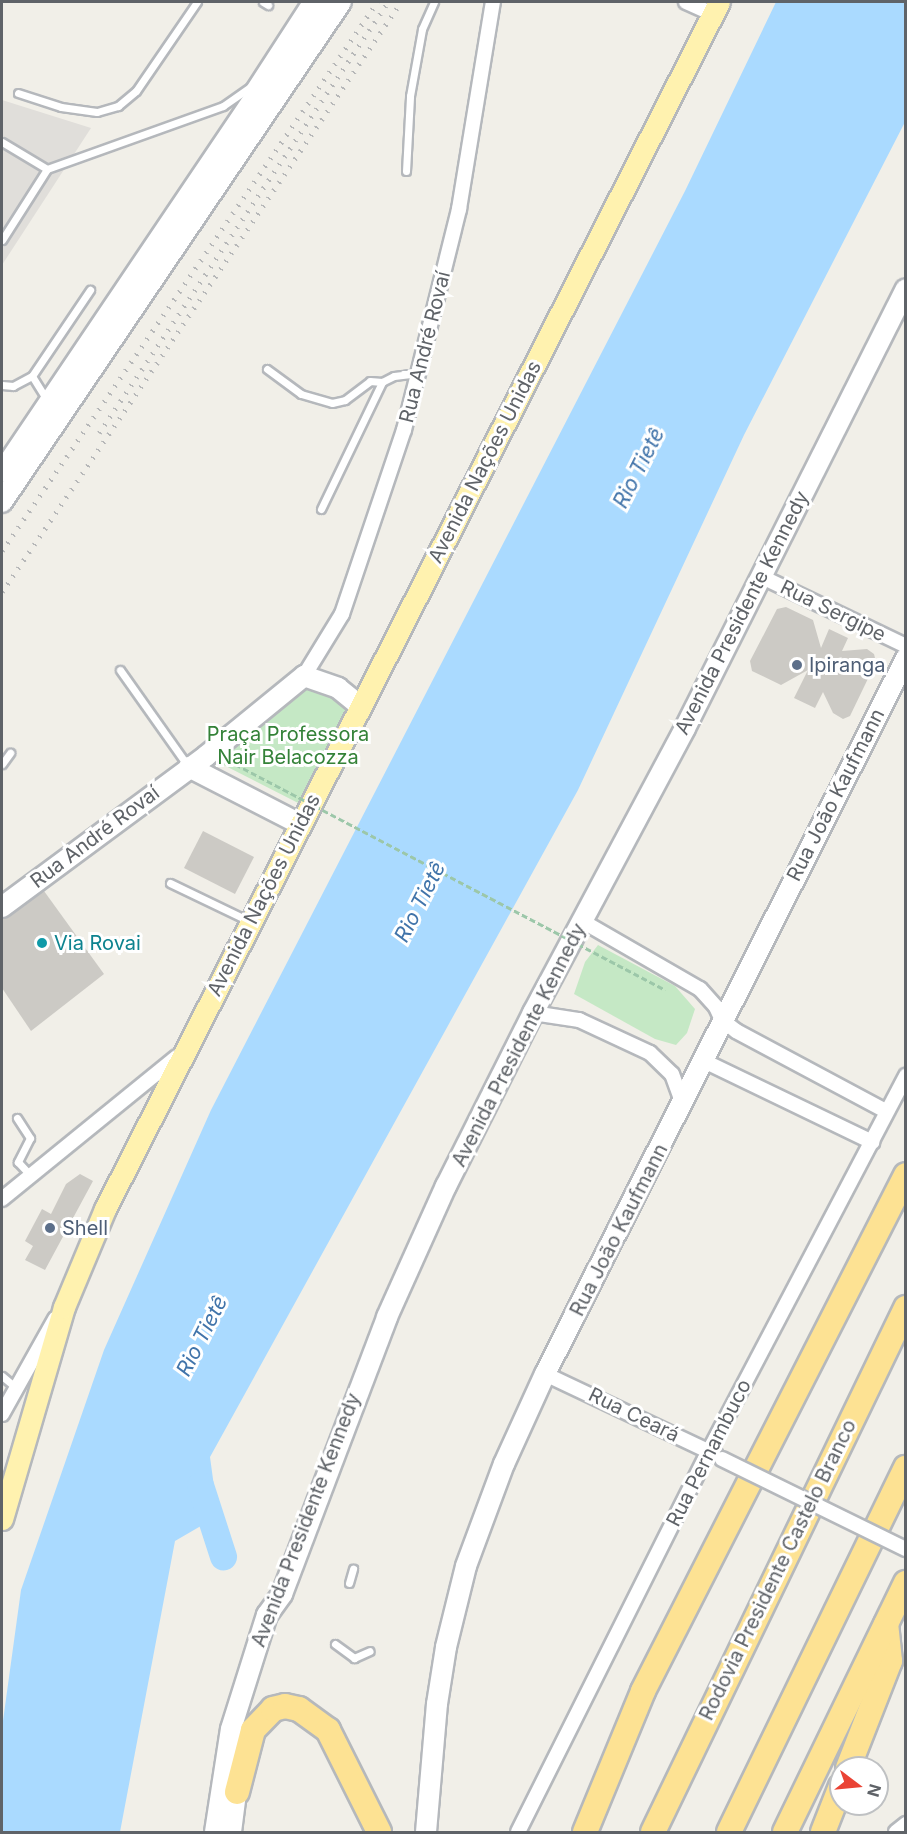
<!DOCTYPE html>
<meta charset="utf-8">
<style>
body{margin:0}
#map{position:relative;width:907px;height:1834px;overflow:hidden;background:#f1efe8;font-family:Inter,sans-serif}
div>[style]{position:absolute}
.industrial>*{inset:0;background:#e0deda}
.green>*{inset:0;background:#c5e8c5}
.water>*{inset:0;background:#aadaff}
.river>*{height:27px;margin:-13.5px;padding:0 13.5px;transform-origin:13.5px;border-radius:13.5px;background:#aadaff}
.building>*{inset:0;background:#cccac5}
.path>*{height:3px;margin-top:-1.5px;transform-origin:0;background:repeating-linear-gradient(90deg,#9cc7a9 0 6px,transparent 0 9px)}
.roads{filter:drop-shadow(2px 0 #b5b8bc) drop-shadow(-2px 0 #b5b8bc) drop-shadow(0 2px #b5b8bc) drop-shadow(0 -2px #b5b8bc)}
.lane>*{height:7px;margin:-3.5px;padding:0 3.5px;transform-origin:3.5px;border-radius:3.5px;background:#fff}
.street>*{height:14px;margin:-7px;padding:0 7px;transform-origin:7px;border-radius:7px;background:#fff}
.secondary>*{height:20px;margin:-10px;padding:0 10px;transform-origin:10px;border-radius:10px;background:#fff}
.primary>*{height:21px;margin:-10.5px;padding:0 10.5px;transform-origin:10.5px;border-radius:10.5px;background:#fff2af}
.highway>*{height:24px;margin:-12px;padding:0 12px;transform-origin:12px;border-radius:12px;background:#fde293}
.rail>*{height:4.5px;margin-top:-2.25px;transform-origin:0;background:repeating-linear-gradient(90deg,#b6b7b8 0 1.5px,transparent 0 9.5px)}
.path-bridge>*{height:3px;margin-top:-1.5px;transform-origin:0;background:repeating-linear-gradient(90deg,#9cc7a9 0 6px,transparent 0 9px)}
.bridges{filter:drop-shadow(2px 0 #b5b8bc) drop-shadow(-2px 0 #b5b8bc) drop-shadow(0 2px #b5b8bc) drop-shadow(0 -2px #b5b8bc)}
.street-bridge>*{height:14px;margin:-7px;padding:0 7px;transform-origin:7px;border-radius:7px;background:#fff}
.dots>*{width:16px;height:16px;translate:-50% -50%;box-sizing:border-box;border:3px solid #fff;border-radius:50%}
span{translate:-50% -50%;white-space:nowrap;text-align:center;line-height:1.15;-webkit-text-stroke:6px #fff;paint-order:stroke}
.street-label{font-size:20px;color:#5f6368}
.service-label{font-size:20px;color:#4e5e75}
.left{translate:0 -50%;text-align:left}
.park-label{font-size:20px;color:#348238}
.culture-label{font-size:20px;color:#0d838f}
.water-label{font-size:21px;color:#4174aa;font-style:italic}
.frame{position:absolute;inset:0;border:3px solid #5f6368;pointer-events:none}
.north{position:absolute;left:829px;top:1756px;width:60px;height:60px;box-sizing:border-box;background:#fff;border:2px solid #bfc1c3;border-radius:50%;rotate:106deg;font-size:16px;font-weight:700;line-height:24px;text-align:center;color:#5f6368}
.north::after{content:'';display:block;margin:auto;width:21px;height:27px;background:#ea4335;clip-path:polygon(50% 0,100% 100%,50% 72%,0 100%)}
</style>
<div id="map">
<div class="industrial">
<i style="clip-path:polygon(2px 100px,91px 128px,2px 265px)"></i>
</div>
<div class="green">
<i style="clip-path:polygon(304px 676px,360px 706px,308px 808px,206px 756px)"></i>
<i style="clip-path:polygon(598px 945px,675px 986px,695px 1009px,687px 1033px,676px 1045px,655px 1039px,574px 994px,585px 962px)"></i>
</div>
<div class="water">
<i style="clip-path:polygon(776px 2px,905px 2px,905px 122px,744px 435px,578px 790px,210px 1457px,218px 1516px,175px 1541px,120px 1832px,2px 1832px,2px 1728px,21px 1590px,104px 1350px,211px 1110px,685px 191px)"></i>
</div>
<div class="river">
<i style="left:200px;top:1485px;width:75px;rotate:72.1deg"></i>
</div>
<div class="building">
<i style="clip-path:polygon(786px 607px,813px 620px,821px 648px,829px 629px,848px 638px,842px 651px,867px 649px,874px 654px,876px 662px,850px 716px,843px 719px,833px 713px,823px 692px,815px 708px,794px 698px,808px 670px,781px 685px,752px 671px,750px 661px,777px 609px)"></i>
<i style="clip-path:polygon(203px 831px,254px 857px,235px 894px,184px 868px)"></i>
<i style="clip-path:polygon(44px 891px,104px 974px,31px 1031px,2px 988px,2px 919px)"></i>
<i style="clip-path:polygon(80px 1174px,93px 1181px,45px 1270px,25px 1260px,33px 1246px,25px 1241px,42px 1209px,51px 1214px,66px 1184px)"></i>
</div>
<div class="path">
<i style="left:225px;top:761px;width:10px;rotate:17deg"></i>
</div>
<div class="roads">
<div class="lane">
<i style="left:263px;top:2px;width:6px;rotate:31deg"></i>
<i style="left:18px;top:93px;width:45px;rotate:18deg"></i>
<i style="left:61px;top:107px;width:36px;rotate:8deg"></i>
<i style="left:97px;top:112px;width:22px;rotate:-16deg"></i>
<i style="left:118px;top:106px;width:23px;rotate:-40deg"></i>
<i style="left:136px;top:91px;width:108px;rotate:-55.6deg"></i>
<i style="left:2px;top:142px;width:52px;rotate:31deg"></i>
<i style="left:406px;top:171px;width:75px;rotate:-86.9deg"></i>
<i style="left:410px;top:96px;width:68px;rotate:-79.8deg"></i>
<i style="left:422px;top:29px;width:30px;rotate:-66deg"></i>
<i style="left:2px;top:240px;width:84px;rotate:-57.6deg"></i>
<i style="left:47px;top:169px;width:187px;rotate:-19.7deg"></i>
<i style="left:223px;top:106px;width:33px;rotate:-35deg"></i>
<i style="left:250px;top:87px;width:101px;rotate:-57.1deg"></i>
<i style="left:267px;top:369px;width:42px;rotate:36.3deg"></i>
<i style="left:301px;top:394px;width:32px;rotate:16deg"></i>
<i style="left:332px;top:403px;width:13px;rotate:-13deg"></i>
<i style="left:345px;top:400px;width:31px;rotate:-37deg"></i>
<i style="left:370px;top:381px;width:12px;rotate:5deg"></i>
<i style="left:2px;top:385px;width:11px;rotate:5deg"></i>
<i style="left:13px;top:386px;width:21px;rotate:-28deg"></i>
<i style="left:47px;top:400px;width:28px;rotate:-122deg"></i>
<i style="left:32px;top:376px;width:104px;rotate:-56deg"></i>
<i style="left:321px;top:509px;width:141px;rotate:-64.3deg"></i>
<i style="left:382px;top:382px;width:13px;rotate:-27deg"></i>
<i style="left:394px;top:376px;width:25px;rotate:-7deg"></i>
<i style="left:120px;top:670px;width:118px;rotate:54.7deg"></i>
<i style="left:2px;top:764px;width:14px;rotate:-54deg"></i>
<i style="left:170px;top:883px;width:88px;rotate:25.7deg"></i>
<i style="left:17px;top:1118px;width:24px;rotate:57deg"></i>
<i style="left:30px;top:1138px;width:27px;rotate:117deg"></i>
<i style="left:18px;top:1162px;width:19px;rotate:47deg"></i>
<i style="left:2px;top:1376px;width:17px;rotate:40deg"></i>
<i style="left:349px;top:1583px;width:15px;rotate:-74deg"></i>
<i style="left:335px;top:1644px;width:24px;rotate:36deg"></i>
<i style="left:354px;top:1658px;width:17px;rotate:-24deg"></i>
</div>
<div class="street">
<i style="left:686px;top:2px;width:30px;rotate:24deg"></i>
<i style="left:760px;top:576px;width:162px;rotate:25.6deg"></i>
<i style="left:304px;top:676px;width:73px;rotate:-58.5deg"></i>
<i style="left:342px;top:614px;width:194px;rotate:-71.4deg"></i>
<i style="left:404px;top:430px;width:228px;rotate:-76deg"></i>
<i style="left:459px;top:209px;width:210px;rotate:-80.7deg"></i>
<i style="left:582px;top:921px;width:136px;rotate:30deg"></i>
<i style="left:700px;top:989px;width:24px;rotate:48deg"></i>
<i style="left:716px;top:1007px;width:14px;rotate:65deg"></i>
<i style="left:722px;top:1020px;width:18px;rotate:38deg"></i>
<i style="left:736px;top:1031px;width:170px;rotate:28.1deg"></i>
<i style="left:533px;top:1013px;width:47px;rotate:8.7deg"></i>
<i style="left:579px;top:1020px;width:78px;rotate:24.9deg"></i>
<i style="left:650px;top:1053px;width:30px;rotate:44deg"></i>
<i style="left:672px;top:1074px;width:33px;rotate:70deg"></i>
<i style="left:704px;top:1061px;width:187px;rotate:25.7deg"></i>
<i style="left:2px;top:1199px;width:225px;rotate:-39.1deg"></i>
<i style="left:545px;top:1374px;width:189px;rotate:25.3deg"></i>
<i style="left:2px;top:1414px;width:109px;rotate:-60.8deg"></i>
<i style="left:518px;top:1832px;width:426px;rotate:-63.4deg"></i>
<i style="left:709px;top:1451px;width:424px;rotate:-62.3deg"></i>
<i style="left:896px;top:1832px;width:13px;rotate:-39deg"></i>
</div>
<div class="secondary">
<i style="left:2px;top:472px;width:567px;rotate:-56deg"></i>
<i style="left:2px;top:502px;width:604px;rotate:-55.86deg"></i>
<i style="left:189px;top:767px;width:125px;rotate:27.2deg"></i>
<i style="left:2px;top:907px;width:254px;rotate:-36.5deg"></i>
<i style="left:206px;top:756px;width:127px;rotate:-39.2deg"></i>
<i style="left:304px;top:676px;width:36px;rotate:19deg"></i>
<i style="left:338px;top:688px;width:28px;rotate:39deg"></i>
<i style="left:215px;top:1832px;width:104px;rotate:-81.2deg"></i>
<i style="left:231px;top:1729px;width:120px;rotate:-72.5deg"></i>
<i style="left:267px;top:1615px;width:26px;rotate:-54deg"></i>
<i style="left:282px;top:1594px;width:296px;rotate:-69.2deg"></i>
<i style="left:387px;top:1317px;width:144px;rotate:-65.8deg"></i>
<i style="left:446px;top:1186px;width:194px;rotate:-63.3deg"></i>
<i style="left:533px;top:1013px;width:323px;rotate:-61.9deg"></i>
<i style="left:685px;top:728px;width:491px;rotate:-63.3deg"></i>
<i style="left:231px;top:1832px;width:55px;rotate:-82.7deg"></i>
<i style="left:426px;top:1832px;width:128px;rotate:-85.1deg"></i>
<i style="left:437px;top:1704px;width:58px;rotate:-81deg"></i>
<i style="left:446px;top:1647px;width:83px;rotate:-76.1deg"></i>
<i style="left:466px;top:1566px;width:109px;rotate:-69.6deg"></i>
<i style="left:504px;top:1464px;width:99px;rotate:-65.5deg"></i>
<i style="left:545px;top:1374px;width:802px;rotate:-63.24deg"></i>
</div>
<div class="primary">
<i style="left:2px;top:1519px;width:221px;rotate:-73.7deg"></i>
<i style="left:64px;top:1307px;width:106px;rotate:-67.3deg"></i>
<i style="left:105px;top:1209px;width:1354px;rotate:-63.04deg"></i>
</div>
<div class="highway">
<i style="left:848px;top:1768px;width:115px;rotate:-68.6deg"></i>
<i style="left:890px;top:1661px;width:37px;rotate:-96deg"></i>
<i style="left:237px;top:1792px;width:64px;rotate:-75.5deg"></i>
<i style="left:253px;top:1730px;width:29px;rotate:-46deg"></i>
<i style="left:273px;top:1709px;width:12px;rotate:-14deg"></i>
<i style="left:285px;top:1706px;width:14px;rotate:12deg"></i>
<i style="left:299px;top:1709px;width:36px;rotate:36deg"></i>
<i style="left:328px;top:1730px;width:114px;rotate:63.4deg"></i>
<i style="left:585px;top:1832px;width:152px;rotate:-67.6deg"></i>
<i style="left:643px;top:1691px;width:579px;rotate:-62.99deg"></i>
<i style="left:653px;top:1832px;width:582px;rotate:-64.23deg"></i>
<i style="left:729px;top:1832px;width:405px;rotate:-64.1deg"></i>
<i style="left:785px;top:1832px;width:277px;rotate:-64.1deg"></i>
<i style="left:823px;top:1832px;width:49px;rotate:-68.6deg"></i>
</div>
</div>
<div class="rail">
<i style="left:99px;top:433px;width:519px;rotate:-56.16deg"></i>
<i style="left:2px;top:551px;width:665px;rotate:-55.66deg"></i>
<i style="left:2px;top:592px;width:712px;rotate:-55.93deg"></i>
</div>
<div class="path-bridge">
<i style="left:235px;top:764px;width:486px;rotate:27.7deg"></i>
</div>
<div class="bridges">
<div class="street-bridge">
<i style="left:722px;top:1459px;width:205px;rotate:26.1deg"></i>
</div>
</div>
<div class="dots">
<i style="left:797px;top:665px;background:#5c6f8a"></i>
<i style="left:42px;top:943px;background:#0f9aa8"></i>
<i style="left:50px;top:1228px;background:#5c6f8a"></i>
</div>
<div class="street-label">
<span style="left:425px;top:347px;rotate:-76deg">Rua André Rovaí</span>
<span style="left:485px;top:462px;rotate:-63deg">Avenida Nações Unidas</span>
<span style="left:833px;top:611px;rotate:26deg">Rua Sergipe</span>
<span style="left:742px;top:613px;rotate:-63deg">Avenida Presidente Kennedy</span>
<span style="left:836px;top:795px;rotate:-63deg">Rua João Kaufmann</span>
<span style="left:95px;top:837px;rotate:-37deg">Rua André Rovaí</span>
<span style="left:264px;top:895px;rotate:-63deg">Avenida Nações Unidas</span>
<span style="left:519px;top:1045px;rotate:-63deg">Avenida Presidente Kennedy</span>
<span style="left:619px;top:1230px;rotate:-63deg">Rua João Kaufmann</span>
<span style="left:634px;top:1415px;rotate:26deg">Rua Ceará</span>
<span style="left:709px;top:1453px;rotate:-63deg">Rua Pernambuco</span>
<span style="left:306px;top:1520px;rotate:-69deg">Avenida Presidente Kennedy</span>
<span style="left:778px;top:1570px;rotate:-64deg">Rodovia Presidente Castelo Branco</span>
</div>
<div class="service-label">
<span class="left" style="left:809px;top:665px">Ipiranga</span>
<span class="left" style="left:62px;top:1228px">Shell</span>
</div>
<div class="park-label">
<span style="left:288px;top:746px">Praça Professora<br>Nair Belacozza</span>
</div>
<div class="culture-label">
<span class="left" style="left:54px;top:943px">Via Rovai</span>
</div>
<div class="water-label">
<span style="left:639px;top:468px;rotate:-63deg">Rio Tietê</span>
<span style="left:420px;top:902px;rotate:-63deg">Rio Tietê</span>
<span style="left:202px;top:1336px;rotate:-63deg">Rio Tietê</span>
</div>
<div class="frame"></div>
<div class="north">N</div>
</div>
